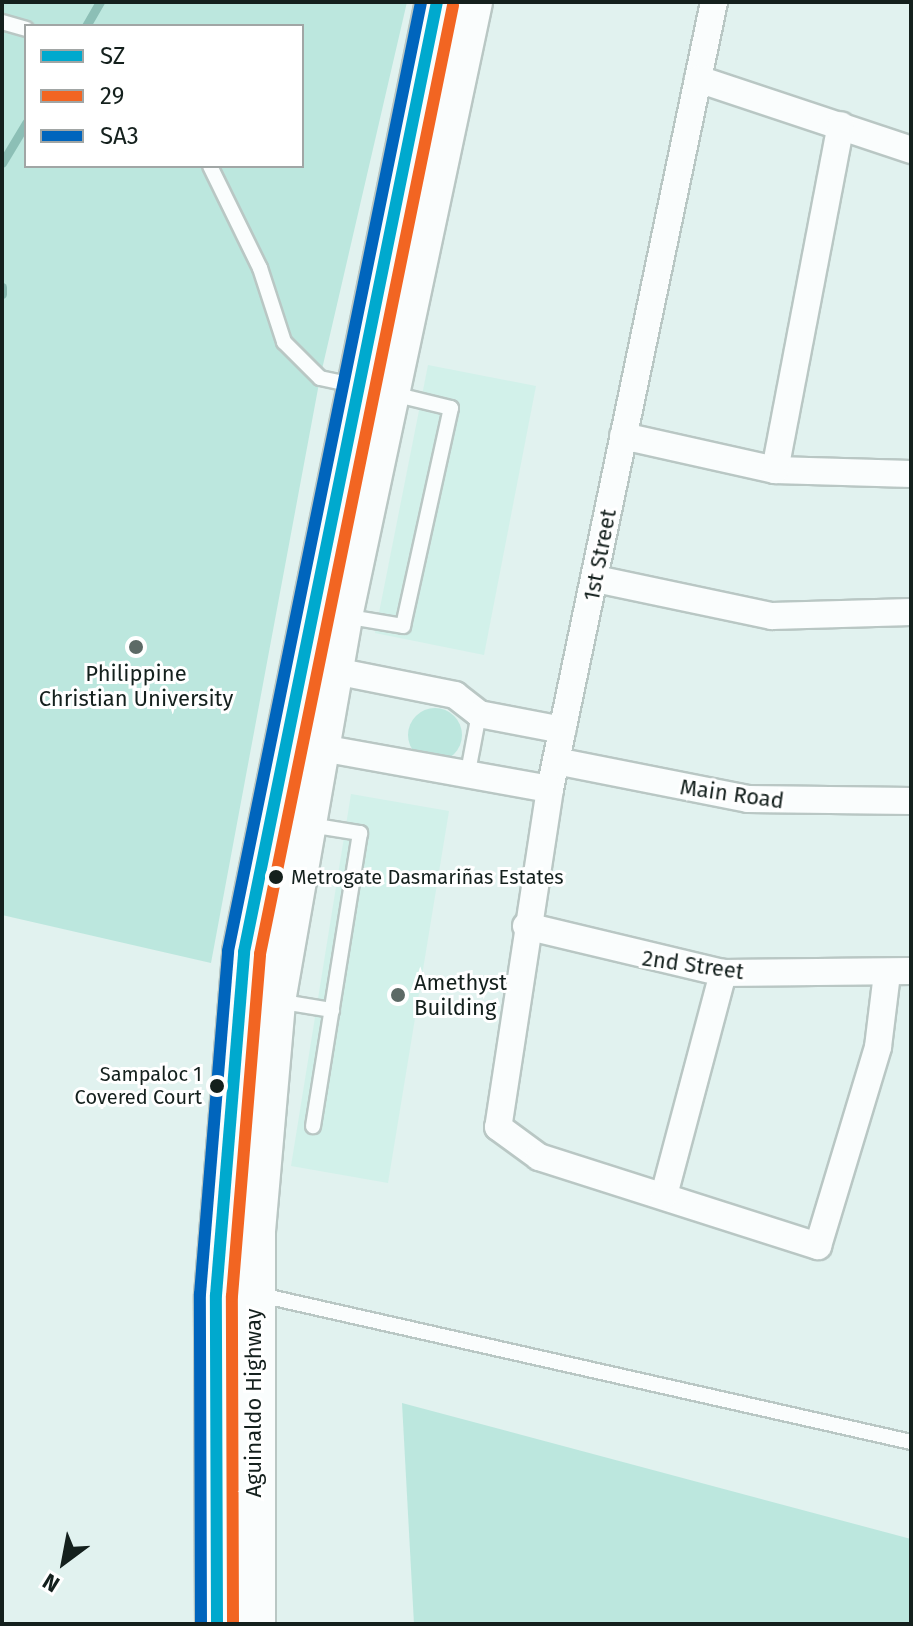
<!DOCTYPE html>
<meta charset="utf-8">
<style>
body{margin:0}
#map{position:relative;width:913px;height:1626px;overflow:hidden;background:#e1f2ef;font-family:"Fira Sans",sans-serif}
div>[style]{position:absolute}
.built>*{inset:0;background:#d2f1ea}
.green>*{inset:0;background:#bce7de}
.round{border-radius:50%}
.stream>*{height:9px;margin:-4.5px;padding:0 4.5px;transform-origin:4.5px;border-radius:4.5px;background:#8cbfb6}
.roads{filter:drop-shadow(2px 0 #b9c7c4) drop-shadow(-2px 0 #b9c7c4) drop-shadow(0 2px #b9c7c4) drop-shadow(0 -2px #b9c7c4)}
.lane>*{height:14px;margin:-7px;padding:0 7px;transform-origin:7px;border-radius:7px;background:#fafdfd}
.street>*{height:26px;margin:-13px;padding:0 13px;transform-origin:13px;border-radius:13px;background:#fafdfd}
.primary>*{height:42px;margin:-21px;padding:0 21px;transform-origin:21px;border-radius:21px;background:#fafdfd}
.bus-1>*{height:12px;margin:-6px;padding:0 6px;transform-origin:6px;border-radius:6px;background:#00a9ce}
.bus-2>*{height:12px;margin:-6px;padding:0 6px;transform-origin:6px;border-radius:6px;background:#f26522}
.bus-3>*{height:12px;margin:-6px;padding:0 6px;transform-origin:6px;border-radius:6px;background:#0065bd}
.dots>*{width:22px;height:22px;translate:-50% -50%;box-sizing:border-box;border:4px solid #fff;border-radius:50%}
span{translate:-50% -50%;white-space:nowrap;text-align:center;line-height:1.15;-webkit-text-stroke:6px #fff;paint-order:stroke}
.bus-label{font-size:20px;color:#14201d}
.left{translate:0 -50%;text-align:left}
.right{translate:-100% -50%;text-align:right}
.street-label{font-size:22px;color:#14201d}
.poi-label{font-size:22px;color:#14201d}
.frame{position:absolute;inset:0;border:4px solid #14201d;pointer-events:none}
.legend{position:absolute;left:24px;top:24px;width:280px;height:144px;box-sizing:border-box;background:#fff;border:2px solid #a1a6a5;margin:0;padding:10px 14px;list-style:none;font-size:24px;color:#14201d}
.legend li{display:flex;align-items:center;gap:16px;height:40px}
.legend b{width:40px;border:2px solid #a1a6a5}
.north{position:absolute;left:24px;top:1522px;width:80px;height:80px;-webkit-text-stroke:6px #fff;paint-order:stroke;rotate:212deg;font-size:22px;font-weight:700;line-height:32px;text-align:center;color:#14201d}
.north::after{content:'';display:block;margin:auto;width:28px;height:36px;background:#14201d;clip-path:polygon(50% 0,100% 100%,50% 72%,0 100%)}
</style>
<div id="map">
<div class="built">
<i style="clip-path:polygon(428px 365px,536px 386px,484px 655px,375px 633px)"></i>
<i style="clip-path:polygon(351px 794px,449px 811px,388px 1183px,291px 1166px)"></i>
</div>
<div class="green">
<i style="clip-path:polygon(evenodd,2px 2px,407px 2px,320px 378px,211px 963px,2px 915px,2px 2px,26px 26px,302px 26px,302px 166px,26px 166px,26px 26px)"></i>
<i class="round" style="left:408px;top:708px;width:54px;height:54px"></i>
<i style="clip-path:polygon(402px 1403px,911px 1539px,911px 1624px,414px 1624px)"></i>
</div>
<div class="stream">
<i style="left:86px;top:26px;width:28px;rotate:-60deg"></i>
<i style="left:2px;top:163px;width:47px;rotate:-59deg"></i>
<i style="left:2px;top:287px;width:7px;rotate:90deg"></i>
</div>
<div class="roads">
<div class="lane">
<i style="left:2px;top:22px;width:25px;rotate:16deg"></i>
<i style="left:210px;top:166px;width:114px;rotate:63.9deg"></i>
<i style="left:260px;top:268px;width:78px;rotate:72deg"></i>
<i style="left:284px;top:342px;width:51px;rotate:45deg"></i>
<i style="left:320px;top:378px;width:38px;rotate:12deg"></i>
<i style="left:344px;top:616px;width:60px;rotate:9.6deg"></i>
<i style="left:403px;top:626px;width:223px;rotate:-77.6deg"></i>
<i style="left:451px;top:408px;width:60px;rotate:-166.4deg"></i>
<i style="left:468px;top:772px;width:59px;rotate:-79.3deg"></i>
<i style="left:310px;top:825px;width:51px;rotate:9.1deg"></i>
<i style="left:360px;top:833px;width:297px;rotate:99.1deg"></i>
<i style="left:277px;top:1001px;width:56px;rotate:9.3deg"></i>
<i style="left:256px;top:1294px;width:672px;rotate:12.73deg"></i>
</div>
<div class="street">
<i style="left:714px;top:2px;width:804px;rotate:101.77deg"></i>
<i style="left:550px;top:789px;width:342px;rotate:98.7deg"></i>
<i style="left:498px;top:1127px;width:51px;rotate:36.2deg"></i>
<i style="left:539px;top:1157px;width:293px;rotate:17.7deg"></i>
<i style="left:818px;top:1246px;width:208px;rotate:-73.2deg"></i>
<i style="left:878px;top:1047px;width:74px;rotate:-83deg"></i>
<i style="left:698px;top:79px;width:225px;rotate:18.4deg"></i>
<i style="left:623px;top:436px;width:156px;rotate:12.6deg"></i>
<i style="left:775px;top:470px;width:136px;rotate:1.7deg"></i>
<i style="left:775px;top:470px;width:351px;rotate:-79.2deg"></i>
<i style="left:596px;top:579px;width:180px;rotate:11.9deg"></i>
<i style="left:772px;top:616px;width:139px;rotate:-1.6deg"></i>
<i style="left:320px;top:668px;width:138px;rotate:11.3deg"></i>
<i style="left:455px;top:695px;width:31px;rotate:38deg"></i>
<i style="left:479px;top:714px;width:85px;rotate:10.9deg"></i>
<i style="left:305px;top:745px;width:249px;rotate:10.2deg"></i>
<i style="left:556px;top:761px;width:196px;rotate:11.2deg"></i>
<i style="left:748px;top:799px;width:163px;rotate:0.7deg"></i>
<i style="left:526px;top:926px;width:203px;rotate:13.4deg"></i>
<i style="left:723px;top:973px;width:188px;rotate:-0.6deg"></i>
<i style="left:664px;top:1195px;width:230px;rotate:-75.1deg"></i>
</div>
<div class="primary">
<i style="left:217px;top:1624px;width:329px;rotate:-90.2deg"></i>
<i style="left:216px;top:1295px;width:344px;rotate:-85.3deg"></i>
<i style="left:244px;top:952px;width:969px;rotate:-78.52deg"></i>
<i style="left:254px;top:1624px;width:393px;rotate:-90deg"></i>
<i style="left:254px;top:1231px;width:231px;rotate:-85deg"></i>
<i style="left:274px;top:1001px;width:391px;rotate:-80.1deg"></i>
<i style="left:341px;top:616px;width:628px;rotate:-78.05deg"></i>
</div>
</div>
<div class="bus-1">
<i style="left:217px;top:1624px;width:329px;rotate:-90.2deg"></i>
<i style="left:216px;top:1295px;width:344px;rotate:-85.3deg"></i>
<i style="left:244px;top:952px;width:969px;rotate:-78.52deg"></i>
</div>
<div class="bus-2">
<i style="left:233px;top:1624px;width:328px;rotate:-90.2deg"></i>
<i style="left:232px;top:1296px;width:343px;rotate:-85.3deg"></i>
<i style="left:260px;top:954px;width:968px;rotate:-78.5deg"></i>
</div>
<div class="bus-3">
<i style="left:201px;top:1624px;width:330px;rotate:-90.2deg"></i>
<i style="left:200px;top:1294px;width:344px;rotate:-85.3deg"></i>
<i style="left:228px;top:951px;width:968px;rotate:-78.5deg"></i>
</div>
<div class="dots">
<i style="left:136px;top:647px;background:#5c6a66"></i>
<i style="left:276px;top:877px;background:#14201d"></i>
<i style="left:398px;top:995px;background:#5c6a66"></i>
<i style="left:217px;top:1086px;background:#14201d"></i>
</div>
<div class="bus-label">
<span class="left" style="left:291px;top:877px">Metrogate Dasmariñas Estates</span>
<span class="right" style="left:202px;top:1086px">Sampaloc 1<br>Covered Court</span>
</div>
<div class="street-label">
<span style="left:600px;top:555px;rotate:-79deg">1st Street</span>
<span style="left:732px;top:794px;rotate:8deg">Main Road</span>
<span style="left:693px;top:965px;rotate:8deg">2nd Street</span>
<span style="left:254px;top:1403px;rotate:-90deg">Aguinaldo Highway</span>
</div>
<div class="poi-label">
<span style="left:136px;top:686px">Philippine<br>Christian University</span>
<span class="left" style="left:414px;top:995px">Amethyst<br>Building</span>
</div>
<div class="frame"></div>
<ul class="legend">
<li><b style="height:10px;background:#00a9ce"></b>SZ</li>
<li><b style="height:10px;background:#f26522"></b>29</li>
<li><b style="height:10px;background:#0065bd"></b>SA3</li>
</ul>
<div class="north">N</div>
</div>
